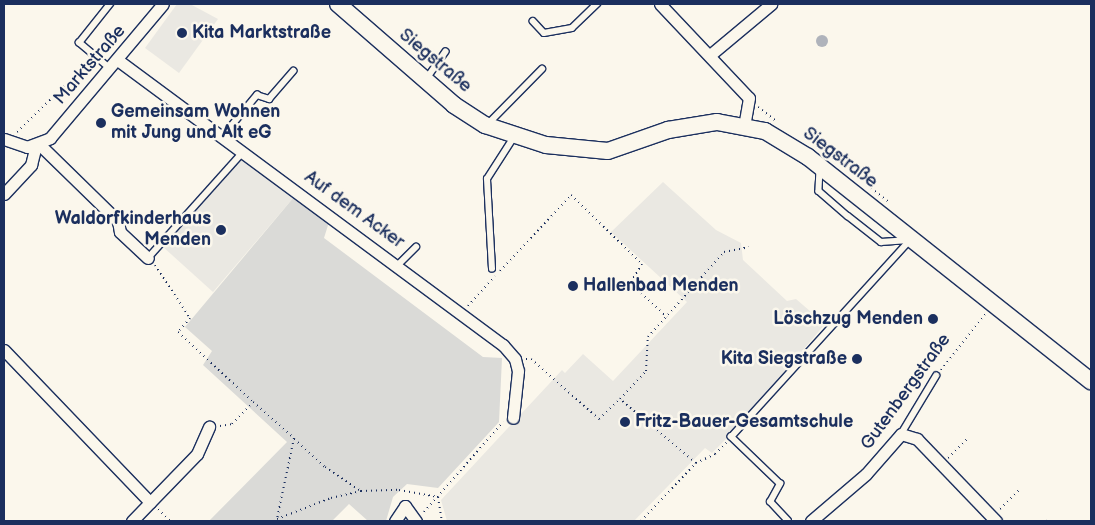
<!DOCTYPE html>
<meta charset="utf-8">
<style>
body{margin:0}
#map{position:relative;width:1095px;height:525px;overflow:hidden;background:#fbf7ec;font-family:"Balsamiq Sans",sans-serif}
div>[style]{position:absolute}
.built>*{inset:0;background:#eae8e2}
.green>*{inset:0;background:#dadad7}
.water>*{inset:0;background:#afb3bb}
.round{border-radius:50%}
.path>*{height:2px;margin-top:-1px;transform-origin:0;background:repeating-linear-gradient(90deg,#1b2f5e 0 1px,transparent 0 5px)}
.roads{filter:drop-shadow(1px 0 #1b2f5e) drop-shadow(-1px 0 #1b2f5e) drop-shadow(0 1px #1b2f5e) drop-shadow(0 -1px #1b2f5e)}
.service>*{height:5.5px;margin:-2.75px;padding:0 2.75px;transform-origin:2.75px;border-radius:2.75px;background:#fbf7ec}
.minor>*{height:11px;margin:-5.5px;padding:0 5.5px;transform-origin:5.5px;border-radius:5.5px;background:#fbf7ec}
.secondary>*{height:16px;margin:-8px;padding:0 8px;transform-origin:8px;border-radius:8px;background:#fbf7ec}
.dots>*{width:14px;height:14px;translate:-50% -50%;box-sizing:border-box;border:2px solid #fbf7ec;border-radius:50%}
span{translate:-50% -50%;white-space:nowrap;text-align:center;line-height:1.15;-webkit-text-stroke:5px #fbf7ec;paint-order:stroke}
.poi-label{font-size:18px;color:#1b2f5e;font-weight:700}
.left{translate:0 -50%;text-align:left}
.right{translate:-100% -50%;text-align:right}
.street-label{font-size:18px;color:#1b2f5e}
.frame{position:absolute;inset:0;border:5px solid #1b2f5e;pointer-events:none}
</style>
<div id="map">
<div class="built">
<i style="clip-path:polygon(177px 4px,190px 4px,218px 19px,179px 73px,145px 48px)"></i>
<i style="clip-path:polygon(241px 160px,294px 197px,213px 292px,162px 246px)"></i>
<i style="clip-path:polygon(663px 182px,716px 230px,741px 243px,743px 260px,787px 301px,796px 299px,825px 324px,739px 426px,712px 453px,705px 448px,634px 521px,447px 521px,441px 500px,562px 370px,565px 373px,583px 354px,613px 381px,687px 302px,611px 232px)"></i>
</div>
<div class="green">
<i style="clip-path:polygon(294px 197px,329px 222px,324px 238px,483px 357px,502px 358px,499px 422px,438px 488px,407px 484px,393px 497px,386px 521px,368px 521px,349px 504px,332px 521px,209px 521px,287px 442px,203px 365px,212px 351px,185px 327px)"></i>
</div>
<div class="water">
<i class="round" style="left:816px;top:35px;width:12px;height:12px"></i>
</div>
<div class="path">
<i style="left:758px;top:107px;width:23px;rotate:38deg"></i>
<i style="left:17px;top:132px;width:102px;rotate:-44.2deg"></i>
<i style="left:867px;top:185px;width:28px;rotate:38deg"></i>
<i style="left:155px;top:265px;width:64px;rotate:56.6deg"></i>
<i style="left:190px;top:318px;width:18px;rotate:131deg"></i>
<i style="left:178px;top:332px;width:103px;rotate:43deg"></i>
<i style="left:500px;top:271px;width:104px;rotate:-46.9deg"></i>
<i style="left:571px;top:195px;width:99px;rotate:44.2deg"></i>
<i style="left:642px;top:264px;width:22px;rotate:122deg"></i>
<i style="left:630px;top:283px;width:50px;rotate:42.6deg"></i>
<i style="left:468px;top:306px;width:40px;rotate:-48deg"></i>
<i style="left:526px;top:359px;width:5px"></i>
<i style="left:531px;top:359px;width:91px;rotate:41.4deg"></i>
<i style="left:599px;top:419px;width:29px;rotate:-44deg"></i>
<i style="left:941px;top:370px;width:73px;rotate:-51.7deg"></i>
<i style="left:220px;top:426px;width:12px;rotate:-9deg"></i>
<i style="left:232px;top:424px;width:30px;rotate:-46deg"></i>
<i style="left:253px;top:402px;width:55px;rotate:41.3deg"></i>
<i style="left:294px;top:438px;width:83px;rotate:101.9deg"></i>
<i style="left:277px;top:519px;width:58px;rotate:-21.3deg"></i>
<i style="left:331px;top:498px;width:31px;rotate:-13deg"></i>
<i style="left:361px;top:491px;width:38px;rotate:-2deg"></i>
<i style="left:399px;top:490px;width:40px;rotate:10deg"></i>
<i style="left:438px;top:497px;width:24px;rotate:81deg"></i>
<i style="left:294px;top:439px;width:42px;rotate:42.1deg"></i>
<i style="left:325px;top:467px;width:43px;rotate:33.7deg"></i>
<i style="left:948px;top:458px;width:28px;rotate:-45deg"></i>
<i style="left:696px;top:463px;width:99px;rotate:-139.9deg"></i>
<i style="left:620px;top:399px;width:38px;rotate:-47deg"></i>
<i style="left:646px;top:371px;width:34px;rotate:-87deg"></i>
<i style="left:648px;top:337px;width:114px;rotate:-48.2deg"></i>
<i style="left:724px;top:252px;width:25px;rotate:-11deg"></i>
<i style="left:158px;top:509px;width:17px;rotate:45deg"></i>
<i style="left:1000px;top:509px;width:28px;rotate:-45deg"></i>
<i style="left:424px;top:512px;width:120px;rotate:-48.7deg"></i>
<i style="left:641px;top:521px;width:80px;rotate:-46.5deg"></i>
<i style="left:696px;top:463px;width:21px;rotate:-25deg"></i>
<i style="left:715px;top:454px;width:16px;rotate:-45deg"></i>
<i style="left:1047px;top:521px;width:3px;rotate:-45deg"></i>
</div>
<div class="roads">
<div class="service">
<i style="left:533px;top:21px;width:16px;rotate:47deg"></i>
<i style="left:544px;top:33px;width:28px;rotate:-10deg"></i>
<i style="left:572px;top:28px;width:35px;rotate:-44deg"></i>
<i style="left:109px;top:68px;width:39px;rotate:-140deg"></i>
<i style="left:79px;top:43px;width:50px;rotate:-51.5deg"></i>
<i style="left:427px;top:78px;width:32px;rotate:-55deg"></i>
<i style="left:488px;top:124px;width:77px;rotate:-45.5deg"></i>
<i style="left:222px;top:137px;width:55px;rotate:-50.2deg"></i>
<i style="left:257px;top:95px;width:13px;rotate:18deg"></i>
<i style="left:269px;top:99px;width:37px;rotate:-49deg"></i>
<i style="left:820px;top:170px;width:21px;rotate:93deg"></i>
<i style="left:819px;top:191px;width:38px;rotate:41deg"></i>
<i style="left:848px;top:216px;width:42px;rotate:38.2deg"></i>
<i style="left:881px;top:242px;width:28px;rotate:-4deg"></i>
<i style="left:148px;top:258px;width:142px;rotate:-48.1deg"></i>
<i style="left:399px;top:264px;width:24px;rotate:-45deg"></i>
<i style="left:492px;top:269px;width:90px;rotate:-93.2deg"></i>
<i style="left:487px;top:179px;width:50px;rotate:-57.3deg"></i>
<i style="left:901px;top:434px;width:68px;rotate:-58.9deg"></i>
<i style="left:788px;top:521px;width:26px;rotate:-133deg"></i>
<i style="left:770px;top:502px;width:21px;rotate:-61deg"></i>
<i style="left:780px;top:484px;width:68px;rotate:-136.2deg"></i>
<i style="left:731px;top:437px;width:268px;rotate:-47.7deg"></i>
</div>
<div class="minor">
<i style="left:660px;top:4px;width:129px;rotate:46.6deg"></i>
<i style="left:749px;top:98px;width:27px;rotate:100deg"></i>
<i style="left:710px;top:55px;width:80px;rotate:-39.9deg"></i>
<i style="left:119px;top:61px;width:478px;rotate:36.5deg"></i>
<i style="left:503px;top:345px;width:18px;rotate:49deg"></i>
<i style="left:515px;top:359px;width:12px;rotate:76deg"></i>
<i style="left:518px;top:371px;width:47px;rotate:96.1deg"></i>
<i style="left:4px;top:139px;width:24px;rotate:19deg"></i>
<i style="left:27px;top:147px;width:25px;rotate:-21deg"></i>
<i style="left:50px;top:138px;width:175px;rotate:-49.9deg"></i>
<i style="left:40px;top:145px;width:109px;rotate:44.3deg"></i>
<i style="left:118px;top:221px;width:11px;rotate:80deg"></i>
<i style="left:120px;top:232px;width:38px;rotate:43deg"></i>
<i style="left:4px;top:194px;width:40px;rotate:-47deg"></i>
<i style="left:31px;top:165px;width:21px;rotate:-76deg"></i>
<i style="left:4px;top:350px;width:211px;rotate:46.2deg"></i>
<i style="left:132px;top:521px;width:93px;rotate:-45.9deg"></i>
<i style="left:197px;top:454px;width:30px;rotate:-66deg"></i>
<i style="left:395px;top:521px;width:18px;rotate:-56deg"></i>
<i style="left:405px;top:506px;width:19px;rotate:54deg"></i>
<i style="left:811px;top:521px;width:72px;rotate:-40.5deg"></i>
<i style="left:866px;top:474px;width:53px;rotate:-48.8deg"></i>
<i style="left:901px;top:434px;width:17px;rotate:17deg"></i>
<i style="left:917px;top:439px;width:114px;rotate:46.1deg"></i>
</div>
<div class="secondary">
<i style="left:338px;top:4px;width:154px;rotate:41deg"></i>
<i style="left:454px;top:105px;width:37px;rotate:33deg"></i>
<i style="left:485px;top:125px;width:64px;rotate:18.2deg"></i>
<i style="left:546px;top:145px;width:62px;rotate:5.5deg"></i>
<i style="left:608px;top:151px;width:64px;rotate:-19.3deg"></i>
<i style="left:668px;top:130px;width:50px;rotate:-9.3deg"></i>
<i style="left:717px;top:122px;width:49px;rotate:10.6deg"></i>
<i style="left:765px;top:131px;width:50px;rotate:31.2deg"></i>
<i style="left:808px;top:157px;width:361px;rotate:38.4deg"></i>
</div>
</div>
<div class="dots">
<i style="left:182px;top:33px;background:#1b2f5e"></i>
<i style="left:101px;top:123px;background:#1b2f5e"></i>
<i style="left:221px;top:230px;background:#1b2f5e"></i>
<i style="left:573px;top:286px;background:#1b2f5e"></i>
<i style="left:933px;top:319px;background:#1b2f5e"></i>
<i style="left:857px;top:359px;background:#1b2f5e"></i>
<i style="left:625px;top:422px;background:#1b2f5e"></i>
</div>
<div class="poi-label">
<span class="left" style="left:192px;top:33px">Kita Marktstraße</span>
<span class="left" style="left:111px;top:123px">Gemeinsam Wohnen<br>mit Jung und Alt eG</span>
<span class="right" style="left:211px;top:230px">Waldorfkinderhaus<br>Menden</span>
<span class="left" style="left:583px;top:286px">Hallenbad Menden</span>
<span class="right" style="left:923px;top:319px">Löschzug Menden</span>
<span class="right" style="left:847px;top:359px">Kita Siegstraße</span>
<span class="left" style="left:635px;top:422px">Fritz-Bauer-Gesamtschule</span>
</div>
<div class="street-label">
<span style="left:435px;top:61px;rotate:40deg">Siegstraße</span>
<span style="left:90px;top:65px;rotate:-49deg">Marktstraße</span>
<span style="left:840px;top:158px;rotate:37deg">Siegstraße</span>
<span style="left:354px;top:210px;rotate:36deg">Auf dem Acker</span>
<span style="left:906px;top:392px;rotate:-54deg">Gutenbergstraße</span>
</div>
<div class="frame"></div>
</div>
